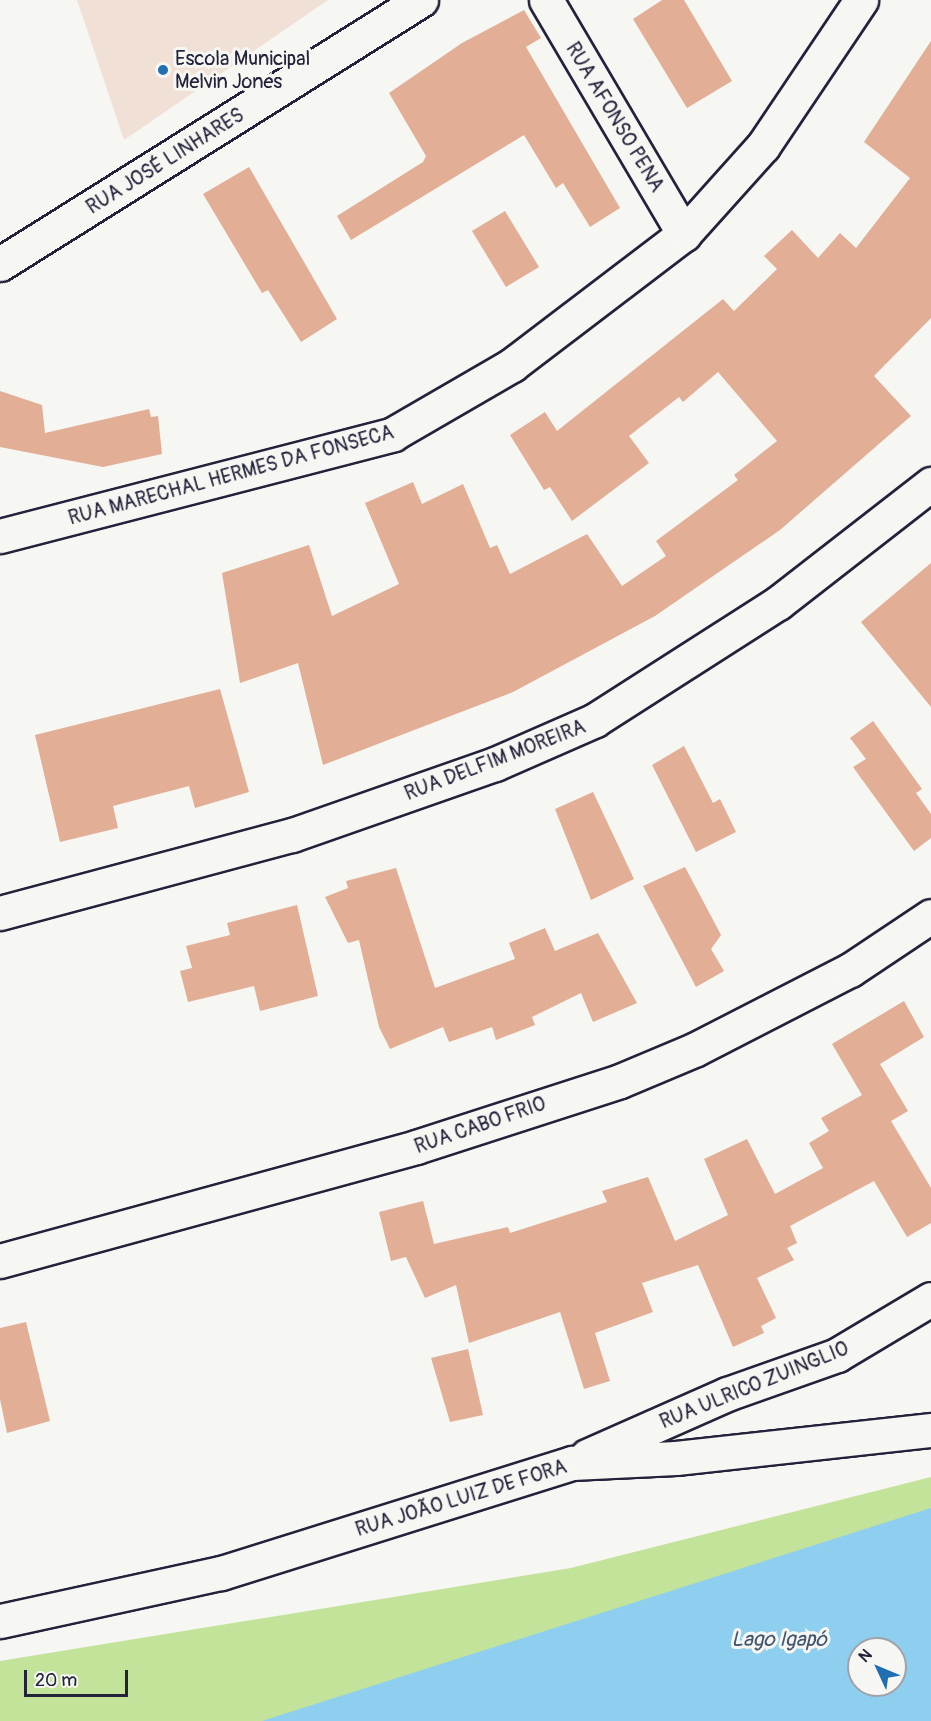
<!DOCTYPE html>
<meta charset="utf-8">
<style>
body{margin:0}
#map{position:relative;width:931px;height:1721px;overflow:hidden;background:#f6f6f2;font-family:Pangolin,sans-serif}
div>[style]{position:absolute}
.built>*{inset:0;background:#f0e0d6}
.green>*{inset:0;background:#c3e29a}
.water>*{inset:0;background:#8ecff0}
.building>*{inset:0;background:#e2ae96}
.roads{filter:drop-shadow(2px 0 #22223b) drop-shadow(-2px 0 #22223b) drop-shadow(0 2px #22223b) drop-shadow(0 -2px #22223b)}
.minor>*{height:33px;margin:-16.5px;padding:0 16.5px;transform-origin:16.5px;border-radius:16.5px;background:#f6f6f2}
.dots>*{width:16px;height:16px;translate:-50% -50%;box-sizing:border-box;border:3px solid #f6f6f2;border-radius:50%}
span{translate:-50% -50%;white-space:nowrap;text-align:center;line-height:1.15;-webkit-text-stroke:6px #f6f6f2;paint-order:stroke}
.poi-label{font-size:20px;color:#22223b}
.left{translate:0 -50%;text-align:left}
.street-label{font-size:20px;color:#22223b}
.water-label{font-size:21px;color:#425671;font-style:italic}
.north{position:absolute;left:847px;top:1637px;width:60px;height:60px;box-sizing:border-box;background:#f6f6f2;border:2px solid #a1a1a9;border-radius:50%;rotate:314deg;font-size:16px;font-weight:700;line-height:24px;text-align:center;color:#22223b}
.north::after{content:'';display:block;margin:auto;width:21px;height:27px;background:#1f6fb2;clip-path:polygon(50% 0,100% 100%,50% 72%,0 100%)}
.scale{position:absolute;left:24px;top:1670px;width:104px;height:27px;box-sizing:border-box;border:3px solid #22223b;border-top:0;padding-left:8px;font-size:18px;line-height:21px;white-space:nowrap;color:#22223b;-webkit-text-stroke:4px #f6f6f2;paint-order:stroke}
</style>
<div id="map">
<div class="built">
<i style="clip-path:polygon(77px 0,328px 0,124px 140px)"></i>
</div>
<div class="green">
<i style="clip-path:polygon(evenodd,931px 1477px,931px 1721px,0 1721px,0 1661px,571px 1568px,931px 1477px,859px 1649px,895px 1649px,895px 1685px,859px 1685px,859px 1649px)"></i>
</div>
<div class="water">
<i style="clip-path:polygon(evenodd,931px 1508px,931px 1721px,262px 1721px,931px 1508px,859px 1649px,895px 1649px,895px 1685px,859px 1685px,859px 1649px)"></i>
</div>
<div class="building">
<i style="clip-path:polygon(662px 0,684px 0,732px 81px,687px 108px,633px 19px)"></i>
<i style="clip-path:polygon(524px 10px,541px 38px,526px 47px,620px 208px,590px 227px,563px 183px,556px 188px,524px 135px,351px 240px,337px 216px,423px 162px,426px 156px,389px 93px,462px 43px)"></i>
<i style="clip-path:polygon(931px 41px,931px 318px,874px 376px,911px 416px,780px 530px,655px 616px,513px 692px,323px 765px,298px 663px,240px 683px,222px 573px,309px 545px,332px 616px,399px 584px,365px 503px,413px 482px,422px 504px,463px 484px,490px 548px,497px 545px,510px 574px,587px 534px,622px 586px,666px 556px,656px 541px,738px 480px,734px 475px,777px 441px,718px 372px,683px 402px,679px 397px,629px 436px,649px 463px,572px 521px,550px 487px,544px 490px,510px 435px,545px 412px,557px 431px,723px 299px,734px 311px,777px 269px,764px 256px,792px 230px,818px 258px,840px 233px,856px 248px,910px 178px,864px 142px)"></i>
<i style="clip-path:polygon(249px 167px,337px 319px,301px 342px,268px 290px,262px 293px,203px 194px)"></i>
<i style="clip-path:polygon(505px 211px,539px 267px,506px 287px,472px 231px)"></i>
<i style="clip-path:polygon(0 391px,42px 405px,45px 433px,149px 409px,151px 417px,158px 416px,162px 454px,103px 467px,0 447px)"></i>
<i style="clip-path:polygon(931px 563px,931px 707px,861px 622px)"></i>
<i style="clip-path:polygon(220px 689px,249px 792px,195px 808px,189px 786px,113px 806px,118px 828px,60px 842px,35px 735px)"></i>
<i style="clip-path:polygon(873px 721px,922px 789px,916px 793px,931px 814px,931px 838px,914px 851px,853px 767px,866px 759px,850px 738px)"></i>
<i style="clip-path:polygon(684px 746px,713px 803px,720px 799px,736px 832px,696px 852px,652px 765px)"></i>
<i style="clip-path:polygon(593px 792px,634px 879px,591px 900px,555px 809px)"></i>
<i style="clip-path:polygon(685px 867px,721px 935px,711px 949px,724px 971px,696px 987px,643px 886px)"></i>
<i style="clip-path:polygon(396px 868px,435px 988px,515px 959px,509px 943px,545px 928px,555px 951px,598px 933px,637px 1003px,593px 1022px,581px 993px,532px 1017px,535px 1025px,496px 1040px,492px 1027px,449px 1042px,443px 1027px,390px 1049px,379px 1027px,359px 940px,348px 943px,325px 897px,348px 888px,346px 881px)"></i>
<i style="clip-path:polygon(297px 905px,318px 996px,260px 1011px,254px 986px,188px 1002px,180px 971px,192px 968px,186px 946px,230px 935px,227px 923px)"></i>
<i style="clip-path:polygon(904px 1001px,924px 1037px,880px 1064px,908px 1111px,891px 1121px,931px 1188px,931px 1223px,907px 1237px,874px 1181px,790px 1226px,797px 1243px,787px 1248px,794px 1260px,757px 1278px,776px 1318px,761px 1326px,764px 1333px,733px 1347px,698px 1265px,642px 1283px,653px 1312px,595px 1333px,610px 1381px,584px 1389px,560px 1312px,469px 1343px,456px 1285px,425px 1298px,406px 1257px,391px 1261px,379px 1212px,423px 1201px,434px 1244px,508px 1227px,510px 1233px,607px 1202px,602px 1191px,648px 1177px,675px 1241px,728px 1215px,704px 1159px,747px 1139px,775px 1194px,823px 1168px,809px 1143px,829px 1131px,821px 1118px,862px 1095px,832px 1044px)"></i>
<i style="clip-path:polygon(26px 1322px,50px 1421px,7px 1433px,0 1399px,0 1328px)"></i>
<i style="clip-path:polygon(468px 1349px,483px 1415px,450px 1422px,431px 1358px)"></i>
</div>
<div class="roads">
<div class="minor">
<i style="left:546px;top:0;width:272px;rotate:59.5deg"></i>
<i style="left:0;top:264px;width:497px;rotate:-32.1deg"></i>
<i style="left:0;top:536px;width:406px;rotate:-14.5deg"></i>
<i style="left:393px;top:434px;width:138px;rotate:-30.1deg"></i>
<i style="left:512px;top:365px;width:216px;rotate:-37.3deg"></i>
<i style="left:684px;top:234px;width:118px;rotate:-48.1deg"></i>
<i style="left:763px;top:146px;width:176px;rotate:-56.1deg"></i>
<i style="left:0;top:913px;width:302px;rotate:-15deg"></i>
<i style="left:292px;top:835px;width:215px;rotate:-19.3deg"></i>
<i style="left:495px;top:764px;width:109px;rotate:-23.7deg"></i>
<i style="left:595px;top:720px;width:217px;rotate:-32.6deg"></i>
<i style="left:778px;top:603px;width:194px;rotate:-37.9deg"></i>
<i style="left:0;top:1261px;width:431px;rotate:-15.3deg"></i>
<i style="left:416px;top:1147px;width:214px;rotate:-17.9deg"></i>
<i style="left:620px;top:1081px;width:82px;rotate:-22.8deg"></i>
<i style="left:696px;top:1049px;width:173px;rotate:-27.2deg"></i>
<i style="left:850px;top:970px;width:97px;rotate:-33.7deg"></i>
<i style="left:587px;top:1456px;width:153px;rotate:-23.9deg"></i>
<i style="left:727px;top:1394px;width:117px;rotate:-19.5deg"></i>
<i style="left:837px;top:1355px;width:109px;rotate:-30.8deg"></i>
<i style="left:0;top:1621px;width:226px;rotate:-12.3deg"></i>
<i style="left:221px;top:1573px;width:368px;rotate:-17.4deg"></i>
<i style="left:572px;top:1463px;width:104px;rotate:-2.8deg"></i>
<i style="left:676px;top:1458px;width:257px;rotate:-6.3deg"></i>
</div>
</div>
<div class="dots">
<i style="left:163px;top:70px;background:#1f6fb2"></i>
</div>
<div class="poi-label">
<span class="left" style="left:175px;top:70px">Escola Municipal<br>Melvin Jones</span>
</div>
<div class="street-label">
<span style="left:615px;top:117px;rotate:59deg">RUA AFONSO PENA</span>
<span style="left:165px;top:161px;rotate:-32deg">RUA JOSÉ LINHARES</span>
<span style="left:231px;top:475px;rotate:-15deg">RUA MARECHAL HERMES DA FONSECA</span>
<span style="left:495px;top:760px;rotate:-21deg">RUA DELFIM MOREIRA</span>
<span style="left:480px;top:1125px;rotate:-19deg">RUA CABO FRIO</span>
<span style="left:754px;top:1385px;rotate:-22deg">RUA ULRICO ZUINGLIO</span>
<span style="left:461px;top:1498px;rotate:-17deg">RUA JOÃO LUIZ DE FORA</span>
</div>
<div class="water-label">
<span style="left:779px;top:1640px">Lago Igapó</span>
</div>
<div class="north">N</div>
<div class="scale">20 m</div>
</div>
